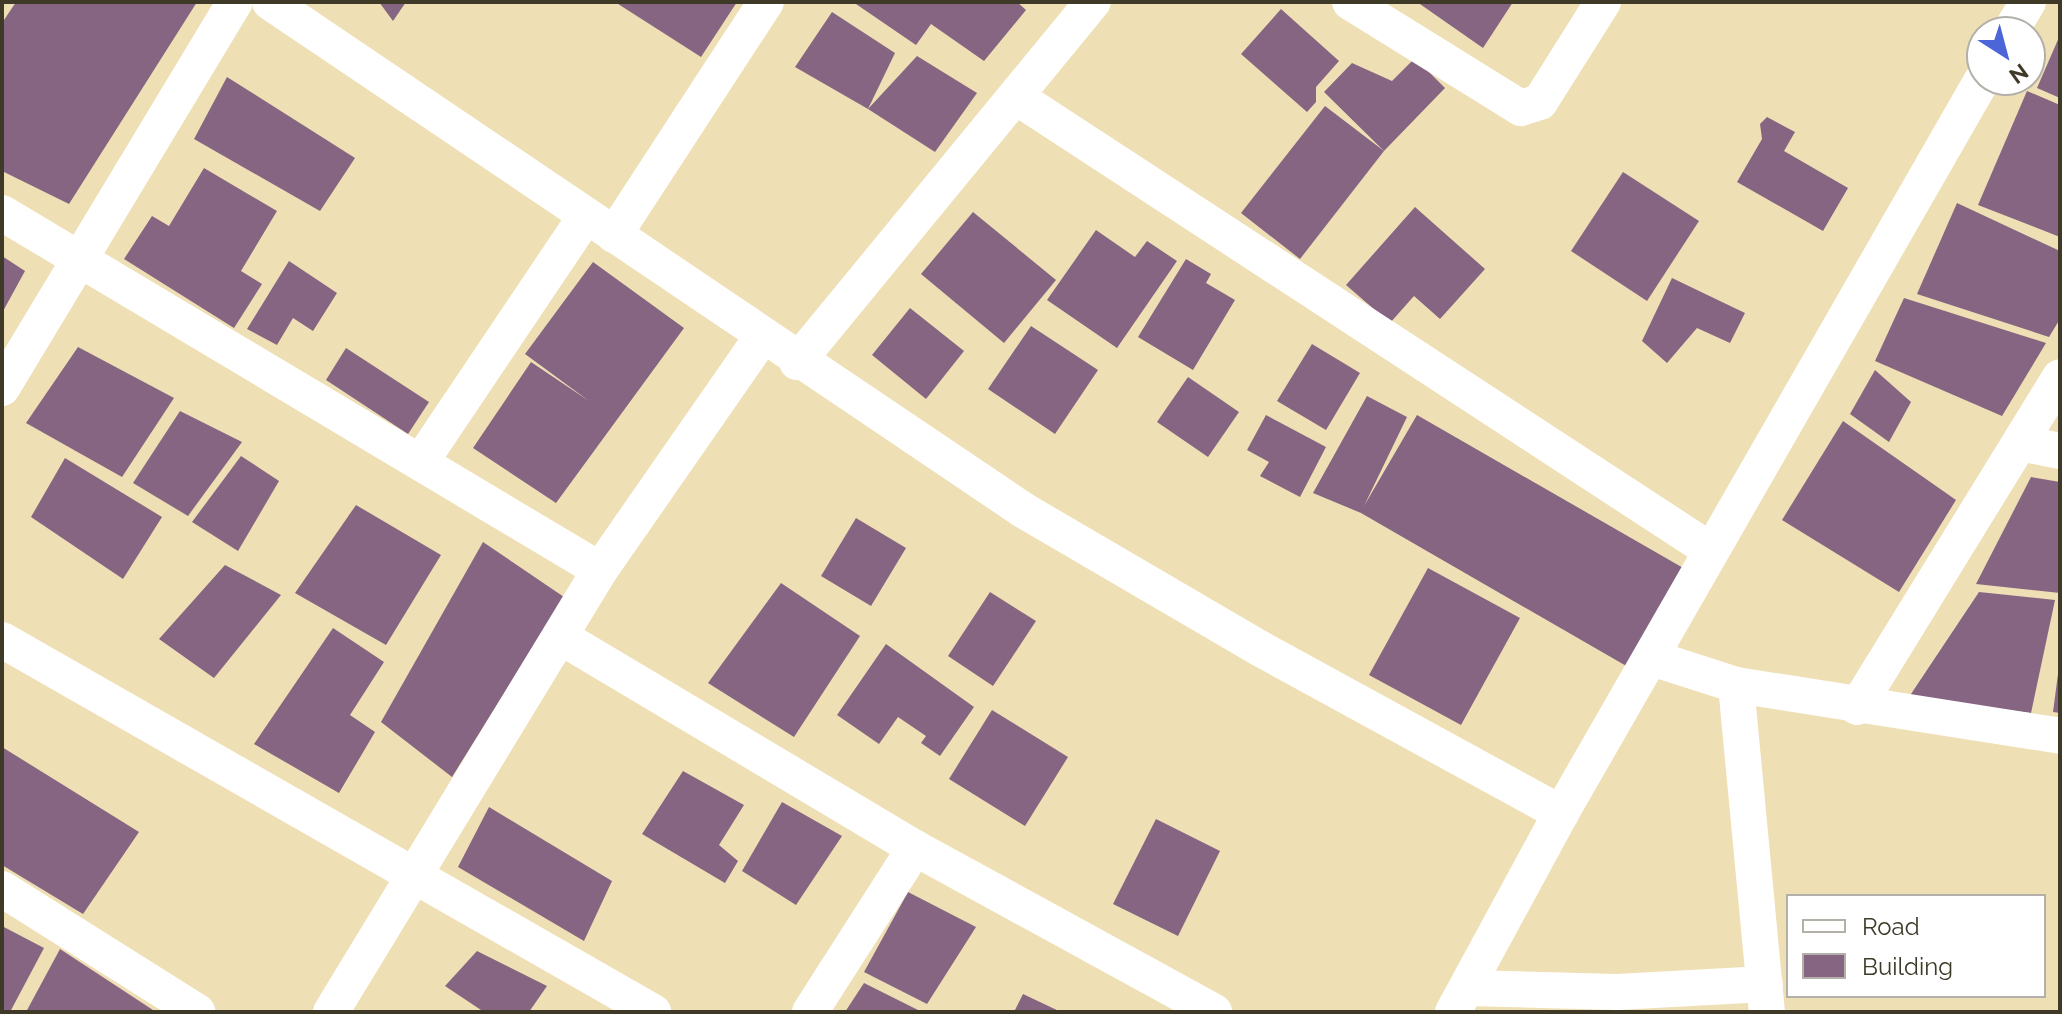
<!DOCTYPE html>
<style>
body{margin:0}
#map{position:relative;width:2062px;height:1014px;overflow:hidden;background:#efdfb4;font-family:Raleway,sans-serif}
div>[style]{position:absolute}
.building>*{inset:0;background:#866582}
.minor>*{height:36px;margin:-18px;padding:0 18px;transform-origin:18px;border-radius:18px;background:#fff}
span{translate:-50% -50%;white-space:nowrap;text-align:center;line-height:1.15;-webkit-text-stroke:8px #fff;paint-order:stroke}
.frame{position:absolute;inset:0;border:4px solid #3f3927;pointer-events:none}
.legend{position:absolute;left:1786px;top:894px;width:260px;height:104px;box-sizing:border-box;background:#fff;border:2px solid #b2b0a9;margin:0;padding:10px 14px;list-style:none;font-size:24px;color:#3f3927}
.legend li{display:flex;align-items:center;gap:16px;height:40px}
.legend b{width:40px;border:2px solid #b2b0a9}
.north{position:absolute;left:1966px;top:16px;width:80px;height:80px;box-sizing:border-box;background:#fff;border:2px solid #b2b0a9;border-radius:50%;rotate:144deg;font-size:22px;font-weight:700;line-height:32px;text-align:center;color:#3f3927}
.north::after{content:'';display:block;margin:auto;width:28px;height:36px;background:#4c65d9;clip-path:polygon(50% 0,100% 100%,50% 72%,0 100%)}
</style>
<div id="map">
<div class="building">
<i style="clip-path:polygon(16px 2px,197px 2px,69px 204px,2px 171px,2px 23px)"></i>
<i style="clip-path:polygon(379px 2px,406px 2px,393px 21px)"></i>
<i style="clip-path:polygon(615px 2px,737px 2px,701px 57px)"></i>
<i style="clip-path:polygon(853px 2px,1017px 2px,1026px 10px,984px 61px,931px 24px,916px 45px)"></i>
<i style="clip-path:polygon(1417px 2px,1513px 2px,1483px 48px)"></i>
<i style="clip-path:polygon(1281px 9px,1339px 61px,1316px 87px,1316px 102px,1307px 112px,1241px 54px)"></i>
<i style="clip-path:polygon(832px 12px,895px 53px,868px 109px,795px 67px)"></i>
<i style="clip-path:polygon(2060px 35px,2060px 98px,2037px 88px)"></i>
<i style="clip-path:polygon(917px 56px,977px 93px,935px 152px,868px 109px)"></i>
<i style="clip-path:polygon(1415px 58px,1445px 88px,1384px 151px,1324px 92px,1352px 63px,1392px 81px)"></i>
<i style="clip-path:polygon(227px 77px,355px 158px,320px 211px,194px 139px)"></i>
<i style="clip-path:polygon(2027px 91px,2060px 105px,2060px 237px,1978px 205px)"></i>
<i style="clip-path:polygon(1325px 106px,1384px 151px,1300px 259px,1241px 213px)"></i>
<i style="clip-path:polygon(1767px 117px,1795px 132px,1784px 151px,1848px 188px,1823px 231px,1737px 182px,1762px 139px,1760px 124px)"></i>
<i style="clip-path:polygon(204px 168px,277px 211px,241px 271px,262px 284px,234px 328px,124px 259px,152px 216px,169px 226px)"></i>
<i style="clip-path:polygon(1623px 172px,1699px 221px,1647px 301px,1571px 251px)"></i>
<i style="clip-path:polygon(1957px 203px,2060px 251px,2060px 319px,2049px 337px,1917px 294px)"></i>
<i style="clip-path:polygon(1415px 207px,1485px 269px,1440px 319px,1414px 296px,1390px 323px,1346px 285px)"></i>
<i style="clip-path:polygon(973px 212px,1056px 280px,1004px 343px,921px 274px)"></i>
<i style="clip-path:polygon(1096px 230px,1135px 257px,1147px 241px,1177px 261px,1117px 348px,1047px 300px)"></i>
<i style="clip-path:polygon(2px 256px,25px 271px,2px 313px)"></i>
<i style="clip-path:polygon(1186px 259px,1211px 274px,1206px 283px,1235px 300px,1193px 370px,1138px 337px)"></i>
<i style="clip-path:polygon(289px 261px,337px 293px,313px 331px,293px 318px,277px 345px,247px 329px)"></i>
<i style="clip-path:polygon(593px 262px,684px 328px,556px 503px,473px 448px,531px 362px,589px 401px,525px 354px)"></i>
<i style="clip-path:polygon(1672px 278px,1745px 313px,1730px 343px,1697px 328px,1667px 363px,1642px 341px)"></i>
<i style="clip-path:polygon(1904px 298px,2046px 343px,2002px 416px,1875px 361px)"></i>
<i style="clip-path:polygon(910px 308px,964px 351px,926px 399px,872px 355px)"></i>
<i style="clip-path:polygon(1031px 326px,1098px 370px,1055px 434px,988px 389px)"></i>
<i style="clip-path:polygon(1312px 344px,1360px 373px,1326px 430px,1277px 401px)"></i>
<i style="clip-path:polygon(78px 347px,174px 398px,122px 477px,26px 423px)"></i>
<i style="clip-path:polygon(346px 348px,429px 402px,408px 434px,326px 380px)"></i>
<i style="clip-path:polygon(1875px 370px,1911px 402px,1889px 442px,1850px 414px)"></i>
<i style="clip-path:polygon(1188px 377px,1239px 412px,1208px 457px,1157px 422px)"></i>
<i style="clip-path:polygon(1367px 396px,1407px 417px,1364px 506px,1417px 415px,1692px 573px,1635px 671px,1361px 513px,1313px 493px)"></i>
<i style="clip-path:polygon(180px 411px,242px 442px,188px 516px,133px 483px)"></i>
<i style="clip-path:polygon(1266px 415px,1326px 447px,1300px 497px,1260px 476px,1269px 462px,1247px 450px)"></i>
<i style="clip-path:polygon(1843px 421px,1956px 500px,1899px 592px,1782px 520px)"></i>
<i style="clip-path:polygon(241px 456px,279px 481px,238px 551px,192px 522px)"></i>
<i style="clip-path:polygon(65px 458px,162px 517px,123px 579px,31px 517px)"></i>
<i style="clip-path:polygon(2031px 477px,2060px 482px,2060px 593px,1976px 584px)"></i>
<i style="clip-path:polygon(356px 505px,441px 555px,386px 645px,295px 593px)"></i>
<i style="clip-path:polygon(856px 518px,906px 548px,871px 606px,821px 576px)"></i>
<i style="clip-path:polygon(483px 542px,564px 597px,452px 777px,381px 722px)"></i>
<i style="clip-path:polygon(225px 565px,281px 595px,214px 678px,159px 639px)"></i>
<i style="clip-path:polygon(1428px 568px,1520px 618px,1461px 725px,1369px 675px)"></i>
<i style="clip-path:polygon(781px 583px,860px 636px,794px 737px,708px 683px)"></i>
<i style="clip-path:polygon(990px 592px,1036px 621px,993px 686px,948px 656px)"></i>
<i style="clip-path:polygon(1979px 592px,2055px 600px,2031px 713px,1909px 697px)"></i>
<i style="clip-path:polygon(333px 628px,384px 662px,350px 715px,375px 732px,339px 793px,254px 744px)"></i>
<i style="clip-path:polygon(886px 644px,974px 707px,940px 756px,921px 743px,926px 736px,898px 717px,879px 744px,837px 715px)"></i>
<i style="clip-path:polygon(2058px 674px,2060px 674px,2060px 713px,2053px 712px)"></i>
<i style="clip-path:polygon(992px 710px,1068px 757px,1025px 826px,949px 779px)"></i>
<i style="clip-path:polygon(2px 747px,139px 832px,83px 914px,2px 865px)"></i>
<i style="clip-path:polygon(683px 771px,744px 805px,719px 845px,738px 861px,725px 883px,642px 834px)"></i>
<i style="clip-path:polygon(782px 802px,842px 836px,796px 905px,742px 871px)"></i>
<i style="clip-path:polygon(489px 807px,612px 881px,584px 941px,458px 867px)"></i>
<i style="clip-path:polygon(1156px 819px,1220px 851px,1178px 936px,1113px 904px)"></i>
<i style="clip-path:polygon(908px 892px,976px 927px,927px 1004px,864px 972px)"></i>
<i style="clip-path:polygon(2px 926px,44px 948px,10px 1012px,2px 1012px)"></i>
<i style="clip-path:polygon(60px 949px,156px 1012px,26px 1012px)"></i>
<i style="clip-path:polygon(477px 951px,547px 986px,529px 1012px,484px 1012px,445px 986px)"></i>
<i style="clip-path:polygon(864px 983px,922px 1012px,845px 1012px)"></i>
<i style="clip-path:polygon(1023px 994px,1061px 1012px,1014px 1012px)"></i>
</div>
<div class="minor">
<i style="left:270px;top:2px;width:908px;rotate:34deg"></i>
<i style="left:1023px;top:510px;width:276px;rotate:30.3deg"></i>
<i style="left:1261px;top:649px;width:342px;rotate:28.7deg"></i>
<i style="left:1350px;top:2px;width:201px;rotate:31.8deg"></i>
<i style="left:1521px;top:108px;width:20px;rotate:-18deg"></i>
<i style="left:1540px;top:102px;width:118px;rotate:-57.8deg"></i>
<i style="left:2010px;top:32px;width:35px;rotate:-59deg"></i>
<i style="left:1018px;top:98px;width:827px;rotate:33.15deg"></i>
<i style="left:2px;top:213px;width:696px;rotate:30.84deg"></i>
<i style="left:614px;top:235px;width:278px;rotate:-56.9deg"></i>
<i style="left:797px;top:362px;width:466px;rotate:-50.6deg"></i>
<i style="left:2px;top:388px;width:451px;rotate:-58.9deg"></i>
<i style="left:2020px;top:443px;width:41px;rotate:11.3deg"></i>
<i style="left:422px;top:460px;width:293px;rotate:-56.1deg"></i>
<i style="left:561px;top:637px;width:412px;rotate:30.8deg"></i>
<i style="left:915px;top:848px;width:341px;rotate:28.7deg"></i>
<i style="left:2px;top:640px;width:750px;rotate:29.74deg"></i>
<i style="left:1652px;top:658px;width:88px;rotate:17.8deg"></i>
<i style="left:1736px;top:685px;width:328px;rotate:8.9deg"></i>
<i style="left:1736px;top:685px;width:328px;rotate:84.6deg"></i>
<i style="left:1857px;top:707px;width:387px;rotate:-58.4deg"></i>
<i style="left:2px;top:889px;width:231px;rotate:32.2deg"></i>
<i style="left:1468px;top:988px;width:149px;rotate:1.5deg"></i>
<i style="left:1617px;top:992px;width:148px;rotate:-3.1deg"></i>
<i style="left:331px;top:1012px;width:517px;rotate:-58.68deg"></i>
<i style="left:600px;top:570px;width:284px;rotate:-55.2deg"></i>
<i style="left:810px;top:1012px;width:195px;rotate:-57.4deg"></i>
<i style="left:1453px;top:1012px;width:226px;rotate:-61.5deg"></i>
<i style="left:1561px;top:813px;width:845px;rotate:-60.13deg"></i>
</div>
<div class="frame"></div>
<ul class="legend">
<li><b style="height:10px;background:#fff"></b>Road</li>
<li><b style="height:22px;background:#866582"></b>Building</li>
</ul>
<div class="north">N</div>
</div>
